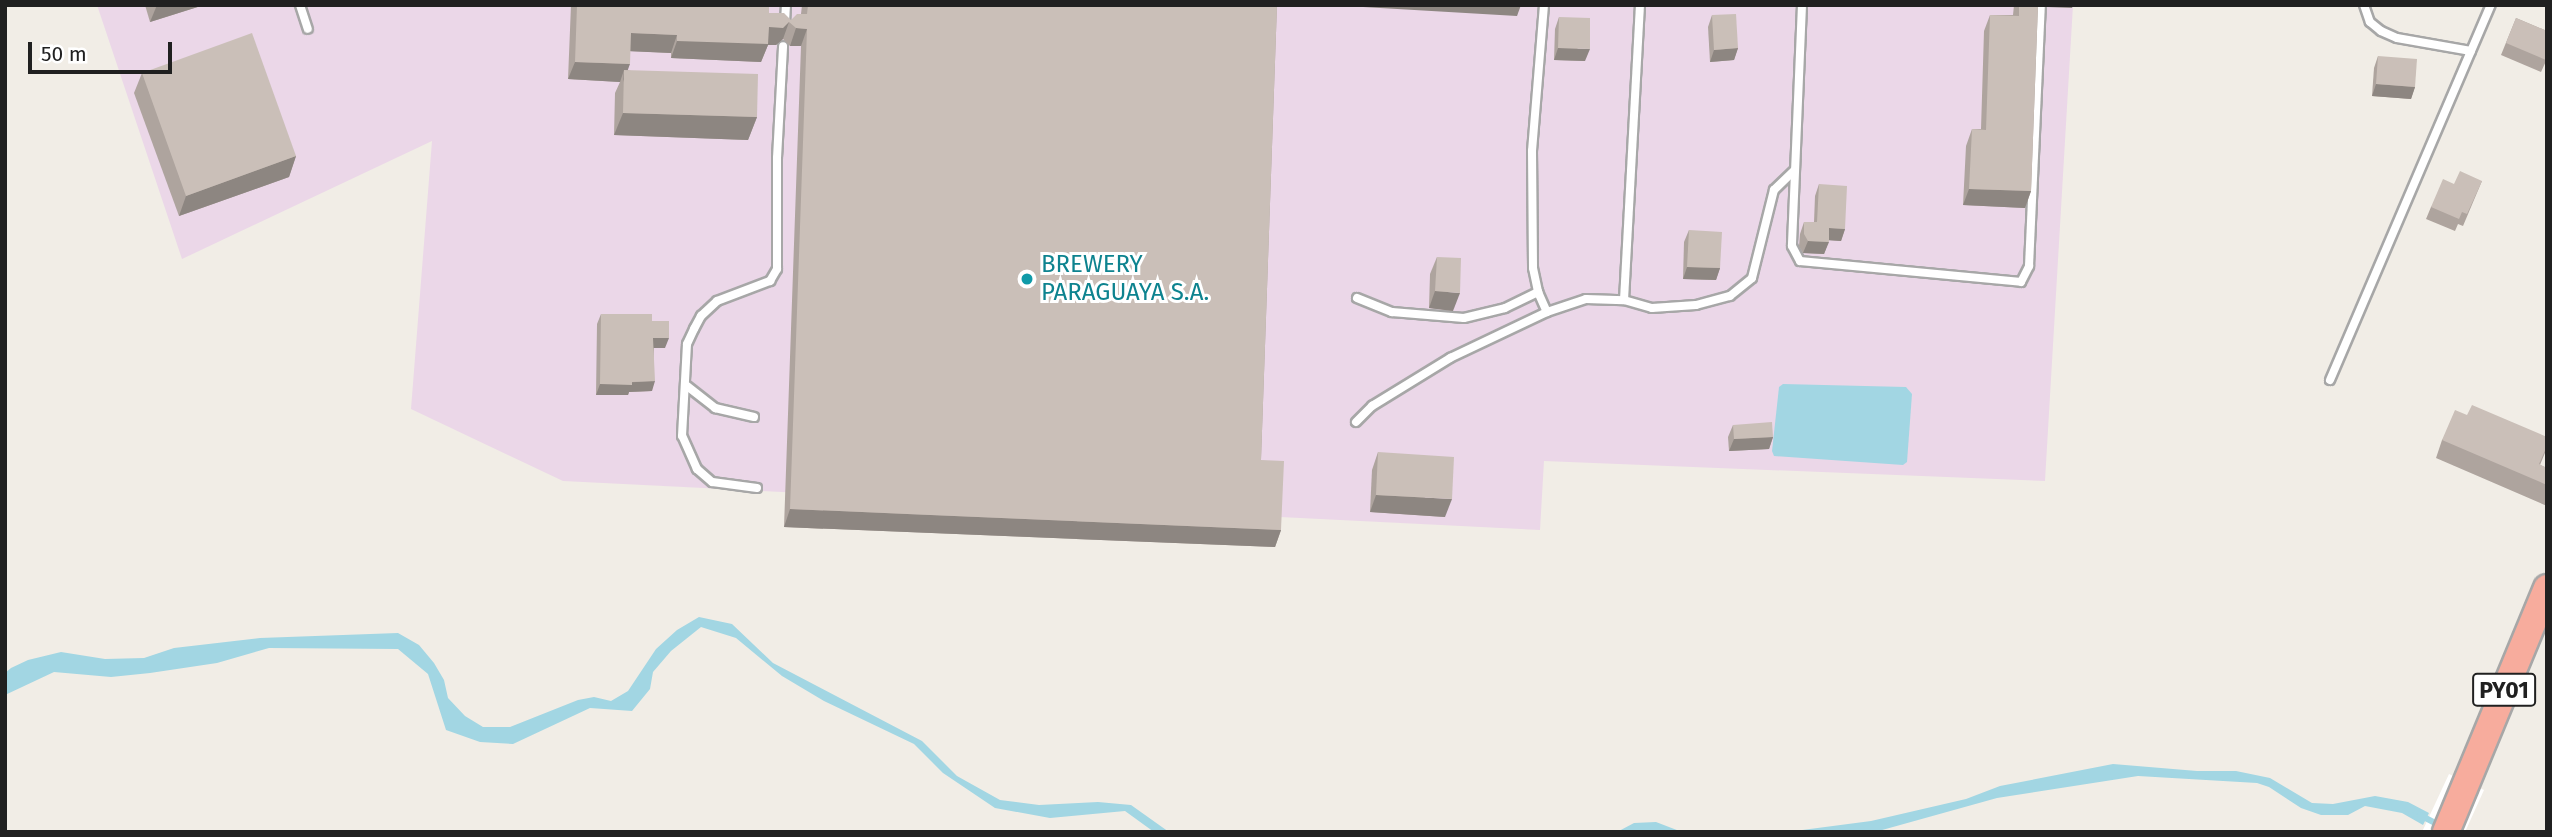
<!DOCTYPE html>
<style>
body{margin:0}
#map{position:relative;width:2552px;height:837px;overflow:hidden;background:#f1ede6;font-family:"Fira Sans",sans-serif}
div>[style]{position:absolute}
.industrial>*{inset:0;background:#ebd7e8}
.water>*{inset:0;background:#a2d6e3}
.pier>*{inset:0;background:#fff}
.stream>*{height:6px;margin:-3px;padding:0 3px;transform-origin:3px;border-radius:3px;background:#a2d6e3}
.roads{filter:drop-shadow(2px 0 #a7a7a7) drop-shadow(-2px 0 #a7a7a7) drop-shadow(0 2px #a7a7a7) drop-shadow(0 -2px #a7a7a7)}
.service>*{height:8px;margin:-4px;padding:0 4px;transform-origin:4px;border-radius:4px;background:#fff}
.trunk>*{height:26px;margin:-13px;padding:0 13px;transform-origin:13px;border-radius:13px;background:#f7ac9d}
.wall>*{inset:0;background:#aea49e}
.shaded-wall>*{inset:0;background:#8d8681}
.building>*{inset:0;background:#cabfb8}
.dots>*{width:19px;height:19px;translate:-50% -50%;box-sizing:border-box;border:4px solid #fff;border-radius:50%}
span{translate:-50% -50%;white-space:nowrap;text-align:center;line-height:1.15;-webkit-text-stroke:6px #fff;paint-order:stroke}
.shield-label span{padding:2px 5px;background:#fff;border:2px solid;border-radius:5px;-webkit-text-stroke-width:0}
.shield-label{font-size:23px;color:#202020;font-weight:700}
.culture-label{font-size:24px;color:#0d838f}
.left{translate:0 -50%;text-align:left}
.frame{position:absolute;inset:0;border:7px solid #202020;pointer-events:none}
.scale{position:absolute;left:28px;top:42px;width:144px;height:32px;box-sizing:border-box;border:4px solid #202020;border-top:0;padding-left:9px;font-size:21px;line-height:24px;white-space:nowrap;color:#202020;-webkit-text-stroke:5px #fff;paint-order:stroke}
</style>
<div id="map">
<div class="industrial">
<i style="clip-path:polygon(97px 5px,2073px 5px,2045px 481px,1544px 461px,1540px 530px,563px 481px,411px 409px,432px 141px,182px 259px)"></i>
</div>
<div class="water">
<i style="clip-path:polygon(1783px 384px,1906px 387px,1912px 394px,1907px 462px,1903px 465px,1774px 456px,1772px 451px,1779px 387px)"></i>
<i style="clip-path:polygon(699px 617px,732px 624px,773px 663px,922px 741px,957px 776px,1000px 800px,1039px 805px,1098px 802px,1131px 805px,1169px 832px,1154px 832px,1125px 811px,1050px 818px,995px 808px,943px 773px,914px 744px,824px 701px,782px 676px,736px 638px,701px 627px,671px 651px,653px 672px,650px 689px,632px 711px,590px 708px,513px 744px,480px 742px,446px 730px,428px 674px,398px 649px,269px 648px,217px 663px,150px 673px,111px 677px,54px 672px,5px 695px,5px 673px,11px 668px,28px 660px,61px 652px,105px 659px,144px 658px,174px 648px,260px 638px,398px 633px,419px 645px,434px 663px,444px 680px,448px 698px,465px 716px,483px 727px,510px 727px,578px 700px,594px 697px,611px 701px,628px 691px,656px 649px,677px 630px)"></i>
<i style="clip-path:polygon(2113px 764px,2197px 771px,2236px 771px,2270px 778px,2312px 803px,2333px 804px,2375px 796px,2408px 802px,2429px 813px,2423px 825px,2402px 813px,2365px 806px,2348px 815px,2321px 815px,2301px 808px,2269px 787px,2257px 783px,2138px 776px,1997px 798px,1875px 832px,1787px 832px,1871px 821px,1966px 799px,2000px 786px)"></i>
<i style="clip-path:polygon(1656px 822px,1682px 832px,1617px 832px,1634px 823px)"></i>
</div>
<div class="pier">
<i style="clip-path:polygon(2449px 774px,2484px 790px,2465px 832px,2422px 832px)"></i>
</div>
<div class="stream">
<i style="left:2420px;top:815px;width:24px;rotate:28deg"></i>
</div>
<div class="roads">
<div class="service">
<i style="left:300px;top:5px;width:25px;rotate:72deg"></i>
<i style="left:1544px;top:5px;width:146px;rotate:94.7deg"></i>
<i style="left:1532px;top:151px;width:117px;rotate:89.5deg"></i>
<i style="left:1533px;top:268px;width:25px;rotate:78deg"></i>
<i style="left:1538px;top:292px;width:22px;rotate:66deg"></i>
<i style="left:1802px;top:5px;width:241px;rotate:92.4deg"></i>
<i style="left:1792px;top:246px;width:17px;rotate:62deg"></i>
<i style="left:1800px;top:261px;width:222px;rotate:5.4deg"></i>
<i style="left:2021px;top:282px;width:18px;rotate:-63deg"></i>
<i style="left:2029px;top:266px;width:261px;rotate:-87.4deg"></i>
<i style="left:2364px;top:5px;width:18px;rotate:71deg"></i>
<i style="left:2370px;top:22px;width:14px;rotate:39deg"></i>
<i style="left:2381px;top:31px;width:17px;rotate:24deg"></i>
<i style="left:2397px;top:38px;width:75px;rotate:10deg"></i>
<i style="left:785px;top:23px;width:18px;rotate:-87deg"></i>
<i style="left:1357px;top:298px;width:38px;rotate:22deg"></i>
<i style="left:1392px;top:312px;width:72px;rotate:4.8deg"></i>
<i style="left:1464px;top:318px;width:42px;rotate:-13.7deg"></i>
<i style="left:1505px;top:308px;width:37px;rotate:-26deg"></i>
<i style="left:1624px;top:300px;width:295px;rotate:-86.9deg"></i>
<i style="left:2330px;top:380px;width:408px;rotate:-66.8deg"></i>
<i style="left:687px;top:386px;width:36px;rotate:38deg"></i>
<i style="left:715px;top:408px;width:40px;rotate:13deg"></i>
<i style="left:1356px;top:422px;width:23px;rotate:-45deg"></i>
<i style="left:1372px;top:406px;width:92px;rotate:-31.6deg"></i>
<i style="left:1450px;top:358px;width:107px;rotate:-25.4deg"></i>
<i style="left:1547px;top:312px;width:41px;rotate:-18.4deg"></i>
<i style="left:1586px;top:299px;width:38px;rotate:2deg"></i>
<i style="left:1624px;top:300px;width:29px;rotate:16deg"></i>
<i style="left:1652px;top:308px;width:44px;rotate:-3.9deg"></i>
<i style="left:1696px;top:305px;width:35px;rotate:-15deg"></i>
<i style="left:1730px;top:296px;width:28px;rotate:-39deg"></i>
<i style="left:1752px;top:278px;width:91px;rotate:-76deg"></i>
<i style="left:1774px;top:190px;width:29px;rotate:-44deg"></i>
<i style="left:757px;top:488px;width:45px;rotate:-172.4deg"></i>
<i style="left:712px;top:482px;width:20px;rotate:-139deg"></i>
<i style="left:697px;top:469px;width:36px;rotate:-114deg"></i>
<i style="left:682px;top:436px;width:92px;rotate:-86.9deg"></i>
<i style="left:687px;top:344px;width:17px;rotate:-65deg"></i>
<i style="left:694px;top:329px;width:15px;rotate:-62deg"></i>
<i style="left:701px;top:316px;width:22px;rotate:-43deg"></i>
<i style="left:717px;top:301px;width:57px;rotate:-20.7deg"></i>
<i style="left:770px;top:281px;width:14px;rotate:-60deg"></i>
<i style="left:777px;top:269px;width:111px;rotate:-90deg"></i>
<i style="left:777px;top:158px;width:112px;rotate:-86.9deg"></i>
</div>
<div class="trunk">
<i style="left:2446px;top:832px;width:264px;rotate:-67.5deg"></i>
</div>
</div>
<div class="wall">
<i style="clip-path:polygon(145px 5px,204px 5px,150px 22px)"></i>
<i style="clip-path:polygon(571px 5px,769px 5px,769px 13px,791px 20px,801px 14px,802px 5px,1277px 5px,1261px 460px,1281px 530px,1275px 547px,784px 527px,801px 46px,790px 46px,783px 39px,776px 45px,768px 45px,761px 62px,671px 58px,671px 53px,630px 51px,628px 70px,757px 117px,748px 140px,614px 135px,615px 93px,620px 82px,568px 79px)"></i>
<i style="clip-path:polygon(2014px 5px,2038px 5px,2031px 191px,2025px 208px,1963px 205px,1966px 146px,1972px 129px,1981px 129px,1984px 31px,1990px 15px,2013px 15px)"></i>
<i style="clip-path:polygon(1712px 15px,1738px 48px,1734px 60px,1710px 62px,1708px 27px)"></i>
<i style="clip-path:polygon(1559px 17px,1585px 61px,1554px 60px,1555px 29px)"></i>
<i style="clip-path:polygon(2516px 18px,2547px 31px,2547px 59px,2541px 72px,2501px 55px)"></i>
<i style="clip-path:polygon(2378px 56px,2415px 87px,2411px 99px,2372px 96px,2374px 68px)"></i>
<i style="clip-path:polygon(142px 73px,296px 156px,289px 177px,179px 216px,134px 93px)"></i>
<i style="clip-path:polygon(2482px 181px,2463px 226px,2458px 224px,2455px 231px,2426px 219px,2431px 207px,2454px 184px)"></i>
<i style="clip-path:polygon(1819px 184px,1845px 229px,1841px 241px,1829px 240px,1824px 254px,1803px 253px,1799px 246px,1800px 234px,1804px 222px,1814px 222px,1815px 196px)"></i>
<i style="clip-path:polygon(1689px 230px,1720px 268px,1716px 280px,1683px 279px,1684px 242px)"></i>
<i style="clip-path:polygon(1437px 257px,1453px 311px,1429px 308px,1430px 274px)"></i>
<i style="clip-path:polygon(601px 314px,652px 321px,665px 348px,654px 348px,652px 391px,629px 392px,628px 395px,596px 395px,597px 324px)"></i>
<i style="clip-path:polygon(2467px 415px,2547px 437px,2547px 448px,2540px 465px,2547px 468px,2547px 506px,2436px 458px,2442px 440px)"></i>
<i style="clip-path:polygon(1733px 425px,1773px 437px,1769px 449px,1729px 451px,1728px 437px)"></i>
<i style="clip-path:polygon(1378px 452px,1445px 517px,1370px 512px,1372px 470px)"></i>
</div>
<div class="shaded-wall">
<i style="clip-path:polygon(157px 5px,204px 5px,150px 22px)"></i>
<i style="clip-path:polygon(1363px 5px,1521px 5px,1517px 16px,1363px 7px)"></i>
<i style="clip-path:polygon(2048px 5px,2073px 5px,2072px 8px,2047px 7px)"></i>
<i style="clip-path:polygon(789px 22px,783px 39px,776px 45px,768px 45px,761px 62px,671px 58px,677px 41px)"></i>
<i style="clip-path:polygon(796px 28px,807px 29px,801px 46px,790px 46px)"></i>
<i style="clip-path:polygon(631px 33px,677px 35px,671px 53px,625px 51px)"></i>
<i style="clip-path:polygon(1558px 48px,1590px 49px,1585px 61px,1554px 60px)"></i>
<i style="clip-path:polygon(1738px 48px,1734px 60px,1710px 62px,1714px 50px)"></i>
<i style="clip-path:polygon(575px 62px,630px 64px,623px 82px,624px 70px,620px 82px,568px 79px)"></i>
<i style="clip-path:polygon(2376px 84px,2415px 87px,2411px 99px,2372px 96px)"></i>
<i style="clip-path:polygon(623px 113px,757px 117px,748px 140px,614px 135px)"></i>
<i style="clip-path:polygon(296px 156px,289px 177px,179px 216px,186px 196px)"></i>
<i style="clip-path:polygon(1969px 189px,2031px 191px,2025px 208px,1963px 205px)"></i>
<i style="clip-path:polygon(1829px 228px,1845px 229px,1841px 241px,1825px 240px)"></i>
<i style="clip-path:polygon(1808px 241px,1829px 242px,1824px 254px,1803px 253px)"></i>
<i style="clip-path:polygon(1687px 267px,1720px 268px,1716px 280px,1683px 279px)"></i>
<i style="clip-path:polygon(1435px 291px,1460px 293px,1453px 311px,1429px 308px)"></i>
<i style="clip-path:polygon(653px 338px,669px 338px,665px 348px,649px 348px)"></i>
<i style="clip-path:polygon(655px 381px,652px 391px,629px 392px,628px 395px,596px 395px,600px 384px)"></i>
<i style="clip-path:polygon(1773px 437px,1769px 449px,1729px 451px,1734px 439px)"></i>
<i style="clip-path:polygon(1376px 495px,1452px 499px,1445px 517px,1370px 512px)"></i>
<i style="clip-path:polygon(790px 509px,1281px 530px,1275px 547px,784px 527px)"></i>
</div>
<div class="building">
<i style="clip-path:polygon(577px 5px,769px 5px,769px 13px,784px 13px,791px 20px,797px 14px,807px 14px,808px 5px,1277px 5px,1261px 460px,1284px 461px,1281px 530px,790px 509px,807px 29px,796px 28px,789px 22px,783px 28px,769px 27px,768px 44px,677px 41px,677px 35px,631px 33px,630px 64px,575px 62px)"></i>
<i style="clip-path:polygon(2019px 5px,2038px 5px,2031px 191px,1969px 189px,1972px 129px,1986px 130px,1990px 15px,2019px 16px)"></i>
<i style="clip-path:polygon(1736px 14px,1738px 48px,1714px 50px,1712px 15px)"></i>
<i style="clip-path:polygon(1559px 17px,1590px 18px,1590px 49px,1558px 48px)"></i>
<i style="clip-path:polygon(2516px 18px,2547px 31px,2547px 58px,2546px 60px,2506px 43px)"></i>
<i style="clip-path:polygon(252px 33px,296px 156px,186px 196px,142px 73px)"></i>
<i style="clip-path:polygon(2378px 56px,2417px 59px,2415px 87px,2376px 84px)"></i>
<i style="clip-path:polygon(624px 70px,758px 74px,757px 117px,623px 113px)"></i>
<i style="clip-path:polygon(2460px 171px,2482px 181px,2467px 214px,2462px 212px,2459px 219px,2431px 207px,2443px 179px,2454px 184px)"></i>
<i style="clip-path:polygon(1819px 184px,1847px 186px,1845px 229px,1829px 228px,1829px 242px,1808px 241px,1804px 234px,1804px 222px,1817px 222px)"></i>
<i style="clip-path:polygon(1689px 230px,1722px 232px,1720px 268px,1687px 267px)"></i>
<i style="clip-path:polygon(1437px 257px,1461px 258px,1460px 293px,1435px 291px)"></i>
<i style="clip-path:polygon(601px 314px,652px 314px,652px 321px,669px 321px,669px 338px,653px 338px,655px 381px,632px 382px,632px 385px,600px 384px)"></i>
<i style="clip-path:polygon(2472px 405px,2547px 437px,2547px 446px,2539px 464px,2547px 468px,2547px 485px,2442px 440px,2455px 410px,2467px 415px)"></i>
<i style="clip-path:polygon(1772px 422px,1773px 437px,1734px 439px,1733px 425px)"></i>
<i style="clip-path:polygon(1378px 452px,1454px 457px,1452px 499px,1376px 495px)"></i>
</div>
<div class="dots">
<i style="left:1027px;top:279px;background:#0f9aa8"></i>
</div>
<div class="shield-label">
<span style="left:2504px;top:690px">PY01</span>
</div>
<div class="culture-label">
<span class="left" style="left:1041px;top:279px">BREWERY<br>PARAGUAYA S.A.</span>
</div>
<div class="frame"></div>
<div class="scale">50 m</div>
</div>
